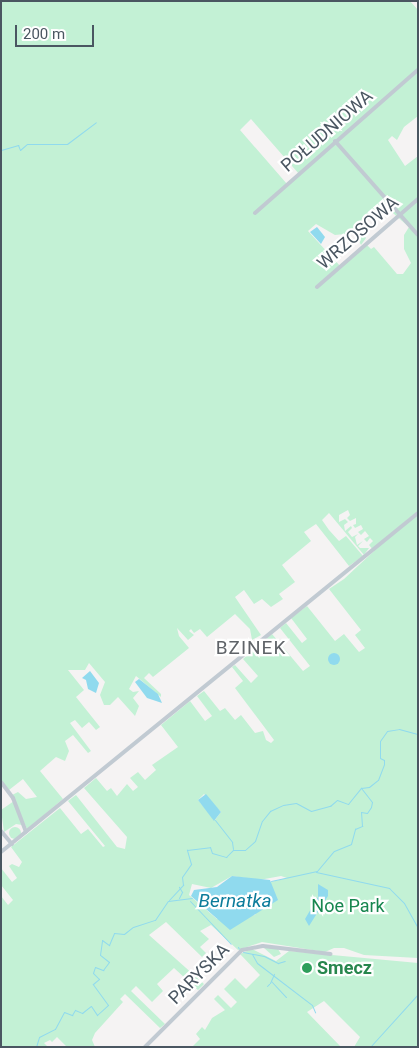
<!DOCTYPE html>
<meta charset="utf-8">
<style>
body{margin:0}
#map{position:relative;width:419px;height:1048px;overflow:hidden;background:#f5f3f3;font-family:Roboto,sans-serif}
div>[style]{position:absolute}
.green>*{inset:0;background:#c3f1d5}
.round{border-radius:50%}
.water>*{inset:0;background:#90daee}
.stream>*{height:1px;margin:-0.5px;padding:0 0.5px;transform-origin:0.5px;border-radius:0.5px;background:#90daee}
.minor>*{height:4px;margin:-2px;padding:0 2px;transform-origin:2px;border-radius:2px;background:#c1cad2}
.dots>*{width:14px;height:14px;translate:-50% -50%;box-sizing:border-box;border:2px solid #fff;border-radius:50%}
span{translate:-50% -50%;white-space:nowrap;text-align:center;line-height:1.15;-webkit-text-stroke:4.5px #fff;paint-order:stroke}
.street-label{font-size:18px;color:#4a5661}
.park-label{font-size:18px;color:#17864f}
.leisure-label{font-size:18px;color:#27864d;font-weight:700}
.left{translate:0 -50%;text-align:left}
.neighbourhood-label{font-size:19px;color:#5f6368;letter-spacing:1px}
.water-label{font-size:19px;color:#0c7c9b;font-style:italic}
.frame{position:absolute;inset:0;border:2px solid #4a5661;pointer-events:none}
.scale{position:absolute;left:15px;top:25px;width:79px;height:22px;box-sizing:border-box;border:2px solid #4a5661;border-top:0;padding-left:6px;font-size:15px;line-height:18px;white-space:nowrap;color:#4a5661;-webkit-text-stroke:4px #fff;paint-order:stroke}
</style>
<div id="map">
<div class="green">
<i style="clip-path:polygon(evenodd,1px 1px,410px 1px,418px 10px,418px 116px,404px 127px,397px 140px,392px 136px,388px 140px,405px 166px,418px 156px,418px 511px,378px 544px,418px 515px,418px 958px,364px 955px,344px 948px,334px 948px,325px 952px,262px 942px,238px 950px,211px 925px,200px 931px,209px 939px,200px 947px,206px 953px,202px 957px,166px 922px,149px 935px,204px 984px,198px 990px,174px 968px,157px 984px,163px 991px,152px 1002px,136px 986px,131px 991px,165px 1024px,160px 1028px,125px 994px,120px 999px,123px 1002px,95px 1033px,92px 1040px,95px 1047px,67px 1047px,57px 1037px,52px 1042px,50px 1040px,44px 1043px,48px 1047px,1px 1047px,1px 896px,8px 905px,13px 900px,1px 885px,1px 868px,12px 882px,17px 878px,9px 866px,12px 864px,19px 867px,22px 862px,11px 847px,60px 808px,81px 834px,88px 829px,103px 847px,105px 846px,68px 801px,76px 795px,117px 847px,125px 849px,127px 837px,84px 788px,96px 778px,107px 791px,111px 788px,117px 796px,127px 784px,133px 791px,138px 787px,130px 778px,138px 772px,145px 780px,156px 770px,152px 765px,178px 747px,161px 725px,190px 701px,205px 721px,212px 716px,197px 696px,204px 691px,220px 711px,225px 708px,235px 720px,241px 715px,255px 733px,263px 731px,266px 740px,271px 743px,274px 740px,235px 688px,243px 681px,232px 667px,235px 665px,251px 683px,258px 676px,243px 659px,272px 634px,303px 671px,310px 666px,280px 628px,286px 623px,302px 643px,307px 639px,291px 618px,307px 606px,335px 641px,344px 634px,359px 652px,365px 648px,355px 635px,361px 630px,329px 589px,344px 579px,374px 551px,369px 545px,373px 541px,370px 538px,367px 542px,364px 539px,369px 536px,365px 531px,361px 535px,358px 532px,363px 529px,361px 525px,355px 528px,353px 525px,356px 524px,356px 518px,350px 521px,347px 518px,350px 515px,348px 510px,339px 515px,339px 522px,345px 519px,348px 522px,344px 525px,345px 531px,351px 526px,352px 528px,348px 532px,352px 537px,358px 534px,355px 537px,357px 545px,363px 541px,358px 546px,360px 548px,369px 548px,364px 555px,329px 513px,322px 520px,329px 530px,339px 541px,346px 536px,363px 556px,349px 566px,316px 524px,304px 532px,311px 541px,282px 565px,295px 582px,279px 594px,283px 599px,271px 607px,262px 599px,254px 604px,244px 590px,235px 597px,261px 635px,252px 640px,250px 629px,235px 614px,207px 637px,200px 629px,194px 633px,191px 629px,189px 631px,194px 635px,188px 640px,177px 628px,179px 636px,189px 648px,153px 677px,149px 673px,144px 678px,161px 694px,161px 697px,136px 676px,129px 689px,133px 692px,139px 691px,133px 698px,139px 706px,135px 716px,118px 697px,110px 705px,104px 705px,100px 695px,105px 682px,89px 663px,85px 670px,68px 670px,84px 690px,76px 697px,100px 727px,96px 730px,89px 722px,82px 728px,75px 720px,70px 723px,91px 751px,88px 753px,73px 735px,65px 741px,69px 751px,65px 761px,56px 757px,40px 771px,63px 799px,27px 829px,12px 795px,18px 792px,26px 799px,37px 797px,23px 779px,9px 790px,1px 780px,1px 1px,251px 119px,299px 174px,287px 184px,240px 130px,251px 119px,1px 1px,386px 207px,409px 227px,404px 235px,404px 249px,411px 263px,403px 274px,397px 274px,374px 247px,371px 249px,367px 245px,341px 267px,308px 231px,316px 224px,335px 235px,355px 233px,361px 245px,366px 238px,359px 229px,359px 222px,368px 217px,380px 215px,386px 207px,1px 1px,204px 794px,221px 812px,215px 820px,198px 800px,204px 794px,1px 1px,232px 876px,259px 880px,281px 876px,287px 878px,271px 882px,255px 915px,217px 919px,189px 895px,192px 884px,211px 888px,232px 876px)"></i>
<i style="clip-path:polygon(14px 801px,22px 825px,16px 824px,4px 832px,1px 810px)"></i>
<i class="round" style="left:9px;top:827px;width:12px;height:12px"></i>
<i style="clip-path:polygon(263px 947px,278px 949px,281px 954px,274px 957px)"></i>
<i style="clip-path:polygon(252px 949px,276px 961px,289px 951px,418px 963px,418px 1047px,354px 1047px,360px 1037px,324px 1001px,307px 1012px,341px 1047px,192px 1047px,200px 1039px,196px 1034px,202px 1027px,205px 1030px,212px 1018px,225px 1010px,214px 999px,218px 995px,231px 1008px,237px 1002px,224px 989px,235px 978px,246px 989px,260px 975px,240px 954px)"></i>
</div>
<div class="water">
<i style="clip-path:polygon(317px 227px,325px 237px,321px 244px,310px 232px)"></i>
<i class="round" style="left:328px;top:653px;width:12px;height:12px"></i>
<i style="clip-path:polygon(90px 671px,99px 683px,96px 693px,88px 689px,86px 680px,82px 678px)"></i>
<i style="clip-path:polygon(139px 679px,158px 694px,162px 703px,147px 698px,135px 682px)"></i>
<i style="clip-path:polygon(206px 794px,221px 812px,214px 821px,198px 800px)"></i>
<i style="clip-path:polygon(232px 876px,270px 880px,278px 900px,230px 930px,191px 896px,194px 890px,217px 887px)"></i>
<i style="clip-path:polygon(318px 884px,328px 890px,328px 896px,309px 926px,305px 919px,318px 897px)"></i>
</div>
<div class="stream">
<i style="left:1px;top:150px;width:18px;rotate:-16deg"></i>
<i style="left:18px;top:145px;width:5px;rotate:68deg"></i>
<i style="left:20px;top:150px;width:9px;rotate:-41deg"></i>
<i style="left:27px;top:144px;width:40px"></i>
<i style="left:67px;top:144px;width:36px;rotate:-37deg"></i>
<i style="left:215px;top:820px;width:28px;rotate:52deg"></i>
<i style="left:232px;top:842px;width:7px;rotate:82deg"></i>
<i style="left:316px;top:872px;width:75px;rotate:12.4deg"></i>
<i style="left:389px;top:888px;width:21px;rotate:45deg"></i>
<i style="left:404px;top:903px;width:29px;rotate:61deg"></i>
<i style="left:271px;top:881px;width:47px;rotate:-12.3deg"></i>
<i style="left:317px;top:871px;width:26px;rotate:-50deg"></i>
<i style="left:334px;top:851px;width:18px;rotate:-22deg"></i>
<i style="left:351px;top:844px;width:16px;rotate:-75deg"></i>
<i style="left:355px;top:829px;width:8px;rotate:-23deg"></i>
<i style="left:362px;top:826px;width:14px;rotate:-94deg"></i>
<i style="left:361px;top:812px;width:6px;rotate:9deg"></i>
<i style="left:367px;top:813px;width:7px;rotate:-56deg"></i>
<i style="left:371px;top:807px;width:5px;rotate:-79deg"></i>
<i style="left:372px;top:802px;width:18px;rotate:-128deg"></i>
<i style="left:179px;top:898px;width:7px;rotate:-63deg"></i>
<i style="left:182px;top:892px;width:6px;rotate:-121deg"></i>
<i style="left:169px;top:900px;width:21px;rotate:-47deg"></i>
<i style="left:183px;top:885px;width:8px;rotate:-97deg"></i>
<i style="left:182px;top:877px;width:16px;rotate:-55deg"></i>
<i style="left:191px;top:864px;width:15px;rotate:-106deg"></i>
<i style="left:187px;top:850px;width:23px;rotate:-7deg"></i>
<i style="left:210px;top:847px;width:6px;rotate:72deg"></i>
<i style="left:212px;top:853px;width:15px;rotate:16deg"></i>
<i style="left:226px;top:857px;width:10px;rotate:-45deg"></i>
<i style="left:233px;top:850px;width:12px"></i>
<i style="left:245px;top:850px;width:13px;rotate:-42deg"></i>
<i style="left:255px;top:841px;width:21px;rotate:-71deg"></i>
<i style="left:262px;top:821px;width:13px;rotate:-51deg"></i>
<i style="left:270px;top:811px;width:14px;rotate:-25deg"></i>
<i style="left:283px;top:805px;width:13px;rotate:-9deg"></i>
<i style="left:296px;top:803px;width:17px;rotate:28deg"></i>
<i style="left:311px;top:811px;width:20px;rotate:-15deg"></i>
<i style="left:330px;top:806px;width:9px;rotate:-41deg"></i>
<i style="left:337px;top:800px;width:12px;rotate:20deg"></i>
<i style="left:348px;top:804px;width:21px;rotate:-51deg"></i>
<i style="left:361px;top:788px;width:8px;rotate:-7deg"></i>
<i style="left:369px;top:787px;width:11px;rotate:-38deg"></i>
<i style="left:378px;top:780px;width:17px;rotate:-69deg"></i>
<i style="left:384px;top:764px;width:4px;rotate:-90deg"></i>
<i style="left:384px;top:760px;width:4px;rotate:-153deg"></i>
<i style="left:380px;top:758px;width:17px;rotate:-90deg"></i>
<i style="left:380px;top:741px;width:12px;rotate:-55deg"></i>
<i style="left:387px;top:731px;width:12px;rotate:-9deg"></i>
<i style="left:399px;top:729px;width:20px;rotate:15deg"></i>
<i style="left:190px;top:901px;width:59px;rotate:46.4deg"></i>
<i style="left:238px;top:947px;width:2px;rotate:63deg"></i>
<i style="left:243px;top:952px;width:21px;rotate:11deg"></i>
<i style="left:264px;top:956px;width:16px;rotate:27deg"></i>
<i style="left:278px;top:963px;width:7px;rotate:-16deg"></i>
<i style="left:252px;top:954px;width:10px;rotate:61deg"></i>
<i style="left:257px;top:963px;width:69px;rotate:37.4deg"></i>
<i style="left:312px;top:1005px;width:8px;rotate:67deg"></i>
<i style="left:271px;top:981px;width:22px;rotate:47deg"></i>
<i style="left:270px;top:983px;width:10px;rotate:-66deg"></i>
<i style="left:267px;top:986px;width:3px;rotate:-45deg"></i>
<i style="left:36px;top:1047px;width:10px;rotate:-73deg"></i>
<i style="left:39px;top:1037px;width:18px;rotate:-27deg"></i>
<i style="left:55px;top:1029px;width:19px;rotate:-62deg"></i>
<i style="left:64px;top:1012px;width:9px;rotate:21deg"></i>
<i style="left:72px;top:1015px;width:6px;rotate:-59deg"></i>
<i style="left:75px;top:1010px;width:8px;rotate:23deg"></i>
<i style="left:82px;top:1013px;width:11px;rotate:-38deg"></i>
<i style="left:91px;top:1006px;width:11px;rotate:56deg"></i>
<i style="left:97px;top:1015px;width:15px;rotate:-42deg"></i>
<i style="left:108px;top:1005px;width:26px;rotate:-126deg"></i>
<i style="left:93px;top:984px;width:8px;rotate:-40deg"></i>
<i style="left:99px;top:979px;width:8px;rotate:-135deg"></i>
<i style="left:93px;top:973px;width:6px;rotate:-72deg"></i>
<i style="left:95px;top:967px;width:9px;rotate:21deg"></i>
<i style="left:103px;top:970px;width:10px;rotate:-53deg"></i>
<i style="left:109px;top:962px;width:11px;rotate:-142deg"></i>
<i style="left:100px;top:955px;width:15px;rotate:-82deg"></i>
<i style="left:102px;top:940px;width:9px;rotate:36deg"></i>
<i style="left:109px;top:945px;width:13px;rotate:-67deg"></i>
<i style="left:114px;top:933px;width:10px;rotate:6deg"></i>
<i style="left:124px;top:934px;width:11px;rotate:-38deg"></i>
<i style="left:133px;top:927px;width:23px;rotate:-18deg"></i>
<i style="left:155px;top:920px;width:23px;rotate:-56deg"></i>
<i style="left:168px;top:901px;width:24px;rotate:-7deg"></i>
<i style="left:370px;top:1047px;width:72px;rotate:-47.8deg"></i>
</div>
<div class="minor">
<i style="left:335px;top:141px;width:125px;rotate:48.6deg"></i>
<i style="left:255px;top:213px;width:217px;rotate:-41.3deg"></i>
<i style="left:317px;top:287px;width:134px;rotate:-41.1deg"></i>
<i style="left:1px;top:782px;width:20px;rotate:53deg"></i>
<i style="left:13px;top:798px;width:36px;rotate:69deg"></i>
<i style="left:1px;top:831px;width:17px;rotate:50deg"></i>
<i style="left:1px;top:852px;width:537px;rotate:-39.11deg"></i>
<i style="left:145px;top:1047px;width:137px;rotate:-45deg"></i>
<i style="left:242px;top:950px;width:21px;rotate:-11deg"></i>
<i style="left:263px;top:946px;width:68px;rotate:6.7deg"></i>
</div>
<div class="dots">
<i style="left:307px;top:968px;background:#2e9e5b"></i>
</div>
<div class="street-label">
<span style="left:327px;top:131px;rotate:-41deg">POŁUDNIOWA</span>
<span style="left:358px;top:233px;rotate:-41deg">WRZOSOWA</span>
<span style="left:199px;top:974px;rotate:-45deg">PARYSKA</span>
</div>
<div class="park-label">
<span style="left:348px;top:906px">Noe Park</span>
</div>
<div class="leisure-label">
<span class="left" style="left:317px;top:968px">Smecz</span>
</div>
<div class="neighbourhood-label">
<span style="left:251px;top:648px">BZINEK</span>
</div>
<div class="water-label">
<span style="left:235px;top:901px">Bernatka</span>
</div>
<div class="frame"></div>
<div class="scale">200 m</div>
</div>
